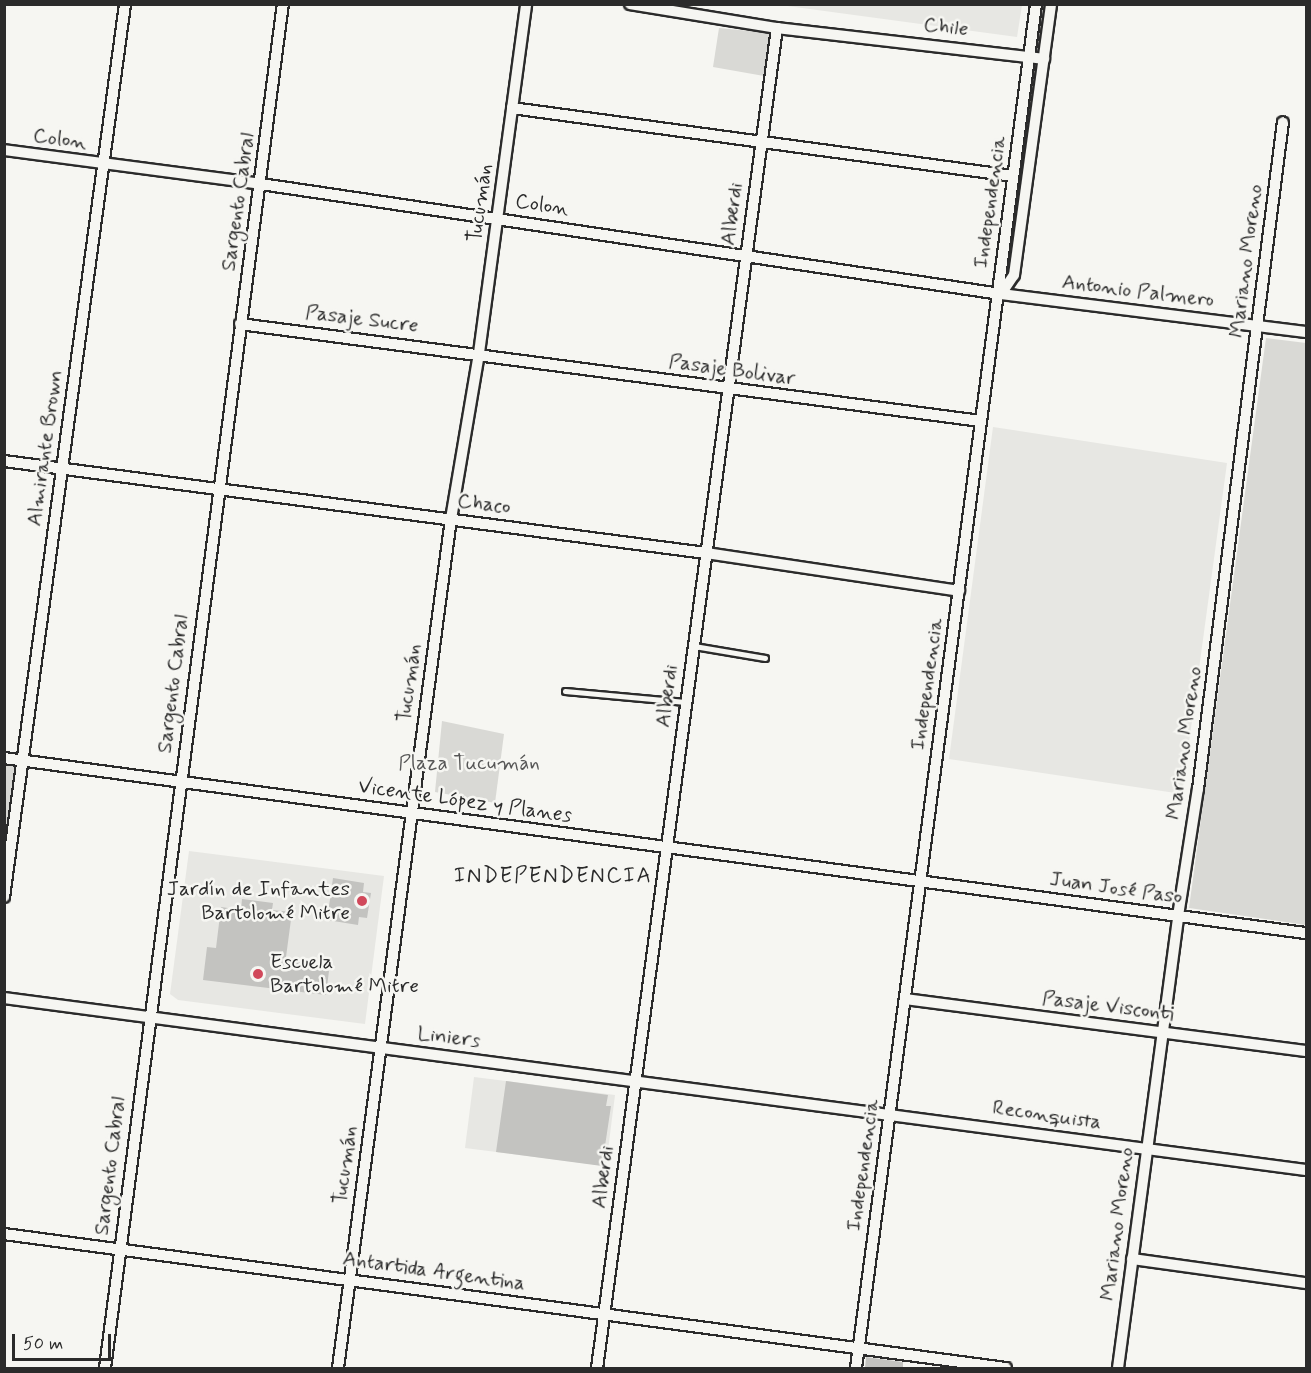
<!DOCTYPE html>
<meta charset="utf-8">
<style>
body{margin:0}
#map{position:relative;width:1311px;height:1373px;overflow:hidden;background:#f6f6f2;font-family:Mynerve,sans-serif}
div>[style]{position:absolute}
.built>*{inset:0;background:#e7e7e3}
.green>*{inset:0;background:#d9d9d5}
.canal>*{height:14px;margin:-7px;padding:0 7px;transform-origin:7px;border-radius:7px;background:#aeaeab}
.building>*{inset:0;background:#c3c3c0}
.roads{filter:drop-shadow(2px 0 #2b2b2b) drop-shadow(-2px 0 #2b2b2b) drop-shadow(0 2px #2b2b2b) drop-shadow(0 -2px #2b2b2b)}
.lane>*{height:5px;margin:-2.5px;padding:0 2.5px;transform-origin:2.5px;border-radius:2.5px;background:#f6f6f2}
.street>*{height:10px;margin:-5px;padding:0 5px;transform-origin:5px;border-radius:5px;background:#f6f6f2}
.dots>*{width:16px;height:16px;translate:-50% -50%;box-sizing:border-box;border:3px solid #f6f6f2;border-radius:50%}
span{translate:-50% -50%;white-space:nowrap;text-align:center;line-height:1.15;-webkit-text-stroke:5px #f6f6f2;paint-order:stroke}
.street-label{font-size:21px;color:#2b2b2b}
.park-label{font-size:21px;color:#565656}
.poi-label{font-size:21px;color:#2b2b2b}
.right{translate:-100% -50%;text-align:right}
.left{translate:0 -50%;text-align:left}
.neighbourhood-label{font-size:22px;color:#2b2b2b;letter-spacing:1.5px}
.frame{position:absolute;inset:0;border:6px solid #2b2b2b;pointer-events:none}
.scale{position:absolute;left:12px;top:1334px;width:99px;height:27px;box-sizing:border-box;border:3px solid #2b2b2b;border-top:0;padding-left:8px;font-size:18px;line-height:21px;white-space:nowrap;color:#2b2b2b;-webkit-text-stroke:4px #f6f6f2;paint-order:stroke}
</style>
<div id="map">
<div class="built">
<i style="clip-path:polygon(780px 5px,1022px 4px,1022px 5px,1017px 37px)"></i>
<i style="clip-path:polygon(993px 427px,1227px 463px,1182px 794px,949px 759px)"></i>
<i style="clip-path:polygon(189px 851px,384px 876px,365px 1024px,178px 1000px,170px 994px)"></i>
<i style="clip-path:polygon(474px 1077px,615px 1095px,606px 1166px,465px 1148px)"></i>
</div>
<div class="green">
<i style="clip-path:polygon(1040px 5px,1046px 5px,1011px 273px,1004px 281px)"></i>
<i style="clip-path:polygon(719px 28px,770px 33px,764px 76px,713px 67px)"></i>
<i style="clip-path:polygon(1266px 338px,1306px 343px,1306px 925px,1189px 908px)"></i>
<i style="clip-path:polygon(442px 721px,504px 734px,495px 803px,435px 792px)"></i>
<i style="clip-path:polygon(5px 758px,23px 761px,5px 897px)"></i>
</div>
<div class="canal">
<i style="left:1036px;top:46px;width:42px;rotate:-81.9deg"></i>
</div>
<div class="building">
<i style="clip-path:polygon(333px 878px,364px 883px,363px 892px,371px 893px,367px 918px,359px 917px,358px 925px,327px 920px)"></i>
<i style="clip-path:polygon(242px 899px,273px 903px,272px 910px,292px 912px,286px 957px,315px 961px,313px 969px,329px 971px,326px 995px,203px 980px,207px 947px,216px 948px,221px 907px,241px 910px)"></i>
<i style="clip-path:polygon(506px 1081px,608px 1095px,606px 1106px,611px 1106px,602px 1166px,496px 1152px)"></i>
<i style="clip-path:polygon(866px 1357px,903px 1362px,903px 1368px,865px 1368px)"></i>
</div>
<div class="roads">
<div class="lane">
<i style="left:694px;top:646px;width:72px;rotate:9.6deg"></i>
<i style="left:565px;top:691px;width:121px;rotate:5.2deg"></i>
</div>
<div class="street">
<i style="left:630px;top:4px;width:149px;rotate:9.3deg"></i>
<i style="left:777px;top:28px;width:269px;rotate:6.6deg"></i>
<i style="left:512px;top:108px;width:506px;rotate:7.73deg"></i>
<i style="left:4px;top:150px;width:259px;rotate:7.5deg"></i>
<i style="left:261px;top:184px;width:748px;rotate:8.46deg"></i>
<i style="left:1001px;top:294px;width:307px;rotate:7.1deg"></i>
<i style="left:1001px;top:294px;width:23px;rotate:-56deg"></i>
<i style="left:1014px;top:275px;width:274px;rotate:-82.2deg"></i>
<i style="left:240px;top:324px;width:747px;rotate:7.46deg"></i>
<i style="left:4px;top:461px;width:708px;rotate:7.47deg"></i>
<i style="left:706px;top:553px;width:256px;rotate:8.5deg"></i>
<i style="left:4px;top:758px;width:1314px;rotate:7.66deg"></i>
<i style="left:4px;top:897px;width:901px;rotate:-82.28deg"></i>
<i style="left:4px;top:998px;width:1313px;rotate:7.53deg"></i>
<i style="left:905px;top:999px;width:404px;rotate:7.4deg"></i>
<i style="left:4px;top:1234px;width:1011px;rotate:7.62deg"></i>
<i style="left:1132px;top:1259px;width:176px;rotate:7.9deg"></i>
<i style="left:105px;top:1368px;width:1376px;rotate:-82.57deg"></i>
<i style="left:338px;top:1368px;width:856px;rotate:-82.42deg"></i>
<i style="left:451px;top:519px;width:168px;rotate:-80.4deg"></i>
<i style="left:479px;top:353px;width:352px;rotate:-82.3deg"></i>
<i style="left:597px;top:1368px;width:1352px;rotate:-82.35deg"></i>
<i style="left:856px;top:1368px;width:1376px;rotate:-82.48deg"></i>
<i style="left:1118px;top:1368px;width:456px;rotate:-82.4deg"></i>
<i style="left:1178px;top:916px;width:129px;rotate:-81.1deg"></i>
<i style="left:1198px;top:789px;width:672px;rotate:-82.74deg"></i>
</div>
</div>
<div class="dots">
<i style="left:362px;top:901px;background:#d1495b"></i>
<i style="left:258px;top:974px;background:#d1495b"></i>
</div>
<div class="street-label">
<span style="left:946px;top:27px;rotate:6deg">Chile</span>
<span style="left:60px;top:139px;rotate:8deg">Colon</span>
<span style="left:238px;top:202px;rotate:-82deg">Sargento Cabral</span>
<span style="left:990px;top:202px;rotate:-82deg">Independencia</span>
<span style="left:480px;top:203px;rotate:-82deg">Tucumán</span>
<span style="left:542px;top:205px;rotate:9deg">Colon</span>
<span style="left:732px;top:214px;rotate:-82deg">Alberdi</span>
<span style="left:1246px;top:261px;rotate:-83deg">Mariano Moreno</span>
<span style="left:1138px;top:291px;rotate:7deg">Antonio Palmero</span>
<span style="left:362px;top:319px;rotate:7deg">Pasaje Sucre</span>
<span style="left:732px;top:370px;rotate:8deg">Pasaje Bolivar</span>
<span style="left:45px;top:448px;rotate:-82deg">Almirante Brown</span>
<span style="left:484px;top:504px;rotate:7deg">Chaco</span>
<span style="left:409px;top:683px;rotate:-82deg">Tucumán</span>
<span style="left:173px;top:684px;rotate:-83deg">Sargento Cabral</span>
<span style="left:927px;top:684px;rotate:-82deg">Independencia</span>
<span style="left:667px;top:696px;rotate:-82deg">Alberdi</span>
<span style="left:1184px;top:743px;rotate:-82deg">Mariano Moreno</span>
<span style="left:465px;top:801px;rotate:8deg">Vicente López y Planes</span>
<span style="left:1116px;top:888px;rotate:8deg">Juan José Paso</span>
<span style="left:1108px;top:1006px;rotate:7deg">Pasaje Visconti</span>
<span style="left:449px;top:1037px;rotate:7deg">Liniers</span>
<span style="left:1047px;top:1115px;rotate:8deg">Reconquista</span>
<span style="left:345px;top:1165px;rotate:-82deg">Tucumán</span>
<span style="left:863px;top:1165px;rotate:-82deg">Independencia</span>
<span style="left:110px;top:1166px;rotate:-83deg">Sargento Cabral</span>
<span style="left:603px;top:1177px;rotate:-82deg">Alberdi</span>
<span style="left:1117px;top:1224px;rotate:-83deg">Mariano Moreno</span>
<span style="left:434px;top:1271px;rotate:8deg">Antartida Argentina</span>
</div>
<div class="park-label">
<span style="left:469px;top:763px">Plaza Tucumán</span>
</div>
<div class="poi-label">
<span class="right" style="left:350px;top:901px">Jardín de Infantes<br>Bartolomé Mitre</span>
<span class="left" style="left:270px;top:974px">Escuela<br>Bartolomé Mitre</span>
</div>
<div class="neighbourhood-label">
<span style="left:553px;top:877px">INDEPENDENCIA</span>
</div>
<div class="frame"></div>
<div class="scale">50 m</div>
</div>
